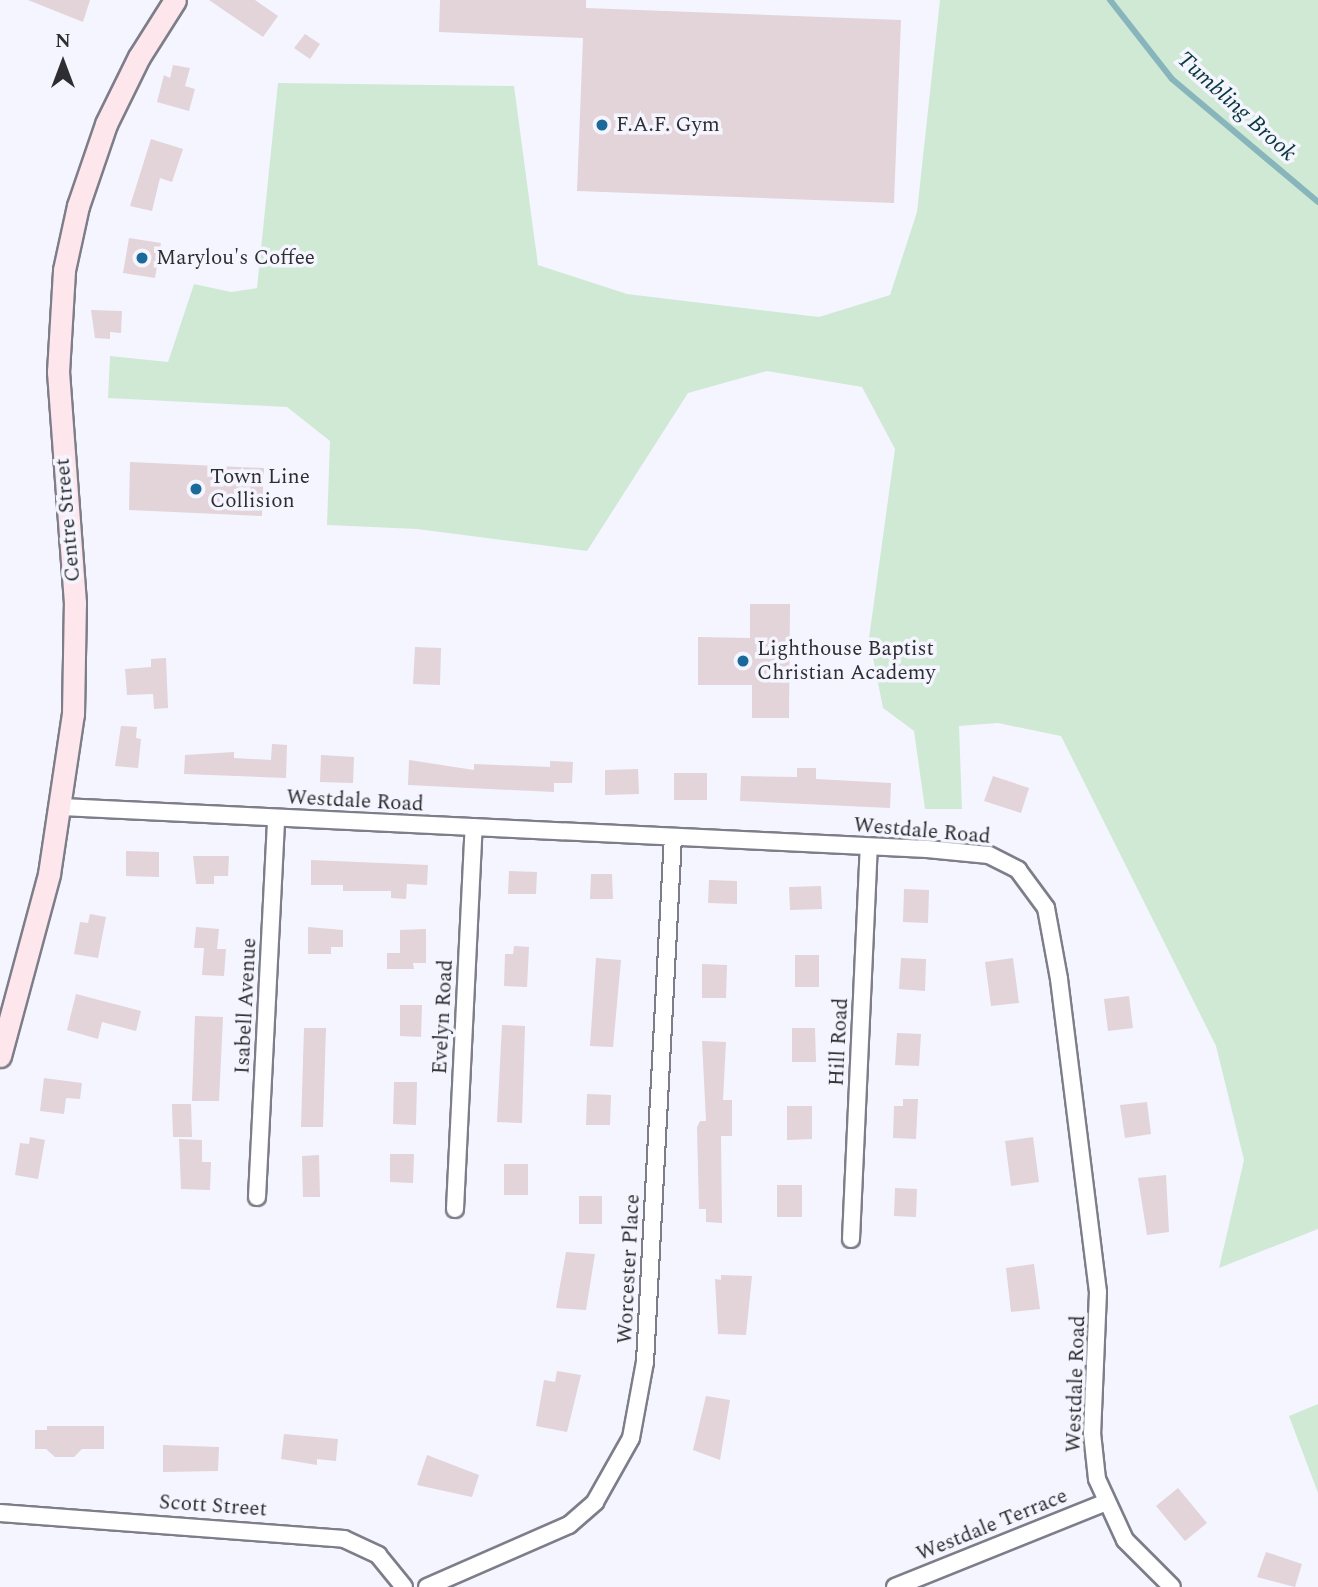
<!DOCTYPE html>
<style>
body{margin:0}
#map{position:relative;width:1318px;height:1587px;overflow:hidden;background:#f5f5ff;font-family:Spectral,serif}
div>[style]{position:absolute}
.green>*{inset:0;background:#d0e9d5}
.stream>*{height:6px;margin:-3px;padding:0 3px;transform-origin:3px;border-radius:3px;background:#88b5bb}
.building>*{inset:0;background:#e2d4d8}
.roads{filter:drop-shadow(2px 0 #7d7e89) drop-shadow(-2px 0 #7d7e89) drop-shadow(0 2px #7d7e89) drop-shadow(0 -2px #7d7e89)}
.street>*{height:16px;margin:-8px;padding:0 8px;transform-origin:8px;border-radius:8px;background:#fff}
.secondary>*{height:21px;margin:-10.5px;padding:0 10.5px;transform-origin:10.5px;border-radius:10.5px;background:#fee7ec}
.dots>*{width:19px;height:19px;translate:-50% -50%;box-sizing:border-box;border:4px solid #f5f5ff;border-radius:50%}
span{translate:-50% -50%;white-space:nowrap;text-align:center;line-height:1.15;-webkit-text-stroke:7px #f5f5ff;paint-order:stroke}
.poi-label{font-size:21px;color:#2e2e32}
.left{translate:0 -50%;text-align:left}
.street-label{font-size:21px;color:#2e2e32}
.water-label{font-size:23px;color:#0a373c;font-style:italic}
.north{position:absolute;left:28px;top:28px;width:70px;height:70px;-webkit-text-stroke:5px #f5f5ff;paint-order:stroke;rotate:0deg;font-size:19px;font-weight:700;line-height:28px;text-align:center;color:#2e2e32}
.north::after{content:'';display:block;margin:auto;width:24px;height:32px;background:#2e2e32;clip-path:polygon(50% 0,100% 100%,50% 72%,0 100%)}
</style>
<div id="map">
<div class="green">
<i style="clip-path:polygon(940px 0,1318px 0,1318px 1229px,1219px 1268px,1244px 1160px,1216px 1046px,1061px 736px,998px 723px,959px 726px,962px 809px,925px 809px,914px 731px,883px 708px,869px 638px,895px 449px,862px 387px,767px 371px,688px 393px,587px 551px,417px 529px,327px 525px,330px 441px,287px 407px,108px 398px,110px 356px,168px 362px,194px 284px,231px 292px,257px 288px,278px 83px,514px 86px,538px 265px,627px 294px,819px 317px,890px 295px,917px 212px)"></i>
<i style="clip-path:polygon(1318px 1404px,1318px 1493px,1289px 1416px)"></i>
</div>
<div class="stream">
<i style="left:1110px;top:0;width:100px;rotate:51.9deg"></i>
<i style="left:1172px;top:79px;width:191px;rotate:40.1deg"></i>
</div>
<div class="building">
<i style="clip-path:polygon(28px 0,90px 0,83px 22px)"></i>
<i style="clip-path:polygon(209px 0,255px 0,278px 16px,263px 37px)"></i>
<i style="clip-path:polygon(440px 0,586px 0,586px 8px,901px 20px,894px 203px,577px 191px,583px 38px,439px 32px)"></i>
<i style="clip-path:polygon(305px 34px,320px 44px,310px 59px,294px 48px)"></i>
<i style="clip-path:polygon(173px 65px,190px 68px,185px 86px,195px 89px,189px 111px,157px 102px,164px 75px,170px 78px)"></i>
<i style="clip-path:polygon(151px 139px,183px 149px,172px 182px,160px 178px,152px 211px,130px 206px)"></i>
<i style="clip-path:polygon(129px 238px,161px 243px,155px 278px,123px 273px)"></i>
<i style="clip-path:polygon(91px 310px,122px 311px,121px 333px,110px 332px,110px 339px,95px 338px)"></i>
<i style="clip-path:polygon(130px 462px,264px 468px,262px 516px,129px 510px)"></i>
<i style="clip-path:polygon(750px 604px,790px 604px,789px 718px,752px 718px,752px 685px,698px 685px,698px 637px,750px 638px)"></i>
<i style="clip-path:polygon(415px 647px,441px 648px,440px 685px,413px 684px)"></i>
<i style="clip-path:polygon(166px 658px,168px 708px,154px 709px,153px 694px,127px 695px,125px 669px,151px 667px,151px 659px)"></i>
<i style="clip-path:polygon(121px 726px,137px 727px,136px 738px,141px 739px,138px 768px,115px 766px)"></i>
<i style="clip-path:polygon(272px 744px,287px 745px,286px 778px,184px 774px,185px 755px,234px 752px,234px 758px,271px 760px)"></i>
<i style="clip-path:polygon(321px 755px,354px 757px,353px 783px,320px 782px)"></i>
<i style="clip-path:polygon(409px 760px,474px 770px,474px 764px,550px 767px,550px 761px,573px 762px,572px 783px,554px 783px,554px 792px,408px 785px)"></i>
<i style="clip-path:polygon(797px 768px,816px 768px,816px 779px,891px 783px,890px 808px,740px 801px,741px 776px,797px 777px)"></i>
<i style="clip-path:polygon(638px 769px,639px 794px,605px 795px,605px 770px)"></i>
<i style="clip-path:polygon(674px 773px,707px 773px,707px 800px,674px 800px)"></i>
<i style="clip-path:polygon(993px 776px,1029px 788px,1021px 813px,984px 801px)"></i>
<i style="clip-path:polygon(126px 851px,159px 852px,159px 877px,126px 876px)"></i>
<i style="clip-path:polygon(193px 856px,229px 856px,228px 876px,214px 876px,214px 884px,196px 884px)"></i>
<i style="clip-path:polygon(311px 860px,428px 865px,427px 885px,407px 884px,406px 899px,391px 898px,391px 891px,343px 891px,343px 885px,311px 885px)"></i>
<i style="clip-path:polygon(509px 871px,537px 872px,536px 894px,508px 894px)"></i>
<i style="clip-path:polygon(591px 874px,612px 874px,613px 899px,590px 899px)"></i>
<i style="clip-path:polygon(709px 880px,737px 881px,737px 904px,708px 903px)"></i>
<i style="clip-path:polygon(821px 886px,822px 909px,790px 910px,789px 887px)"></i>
<i style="clip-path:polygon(904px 889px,929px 890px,928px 923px,903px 922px)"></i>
<i style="clip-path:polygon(90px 914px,106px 917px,98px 958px,74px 954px,80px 922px,88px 923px)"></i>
<i style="clip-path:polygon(196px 927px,219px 929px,217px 949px,226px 949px,224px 976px,202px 975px,204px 948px,194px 948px)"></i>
<i style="clip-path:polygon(308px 927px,343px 930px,343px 947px,331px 947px,331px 954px,308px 954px)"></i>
<i style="clip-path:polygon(426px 929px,426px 963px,413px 963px,414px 969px,387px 969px,387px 953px,400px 953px,400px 930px)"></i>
<i style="clip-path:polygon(514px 946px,529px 947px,527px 987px,504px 986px,505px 954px,513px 954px)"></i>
<i style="clip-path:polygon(795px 955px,819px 955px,819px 987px,795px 987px)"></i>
<i style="clip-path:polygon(596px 958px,621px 960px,613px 1047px,590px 1046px)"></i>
<i style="clip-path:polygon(901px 958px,926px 959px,925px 991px,899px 989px)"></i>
<i style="clip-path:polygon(1013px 958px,1019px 1003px,991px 1006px,985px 962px)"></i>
<i style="clip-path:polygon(702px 964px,727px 965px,726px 998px,702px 998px)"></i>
<i style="clip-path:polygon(76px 994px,141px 1011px,136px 1031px,102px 1022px,98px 1039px,67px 1030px)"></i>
<i style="clip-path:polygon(1129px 996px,1133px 1028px,1108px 1031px,1104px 999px)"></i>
<i style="clip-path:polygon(400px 1005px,422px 1005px,421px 1037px,400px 1036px)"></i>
<i style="clip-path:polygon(195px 1016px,223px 1017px,219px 1101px,192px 1101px)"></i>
<i style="clip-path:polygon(502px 1025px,525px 1026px,522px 1123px,497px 1122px)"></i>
<i style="clip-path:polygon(304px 1028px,326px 1028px,323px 1127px,301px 1127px)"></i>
<i style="clip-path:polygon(792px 1028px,815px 1028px,816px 1062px,792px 1062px)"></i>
<i style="clip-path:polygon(897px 1033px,921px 1034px,919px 1066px,895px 1065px)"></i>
<i style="clip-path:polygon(702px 1041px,726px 1042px,723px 1100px,732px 1100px,732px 1136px,721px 1136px,722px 1223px,706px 1222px,706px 1209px,699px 1209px,697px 1127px,700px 1121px,706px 1121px)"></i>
<i style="clip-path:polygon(44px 1078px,82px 1083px,80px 1099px,66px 1098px,64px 1114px,40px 1111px)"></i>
<i style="clip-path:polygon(394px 1082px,417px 1082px,416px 1125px,393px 1124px)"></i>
<i style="clip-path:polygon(587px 1094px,611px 1095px,610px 1125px,586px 1125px)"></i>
<i style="clip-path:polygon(903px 1099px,918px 1099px,916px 1139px,893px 1138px,894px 1106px,903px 1106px)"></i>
<i style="clip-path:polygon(1147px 1102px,1151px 1134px,1125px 1138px,1120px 1105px)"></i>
<i style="clip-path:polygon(172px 1104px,191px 1104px,192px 1137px,173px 1137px)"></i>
<i style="clip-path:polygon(787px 1106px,812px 1106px,812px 1139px,787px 1140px)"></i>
<i style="clip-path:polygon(30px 1137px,45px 1140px,38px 1179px,15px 1175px,20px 1143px,29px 1144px)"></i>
<i style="clip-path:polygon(1033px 1137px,1039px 1182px,1011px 1186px,1005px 1141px)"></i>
<i style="clip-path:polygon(179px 1139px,202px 1140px,202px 1162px,211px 1162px,210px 1190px,181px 1189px)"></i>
<i style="clip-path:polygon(390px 1154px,414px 1154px,413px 1183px,390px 1182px)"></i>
<i style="clip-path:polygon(319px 1155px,320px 1197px,303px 1197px,302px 1156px)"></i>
<i style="clip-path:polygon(504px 1164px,528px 1164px,528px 1195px,504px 1195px)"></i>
<i style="clip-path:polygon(1166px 1175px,1169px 1232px,1147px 1235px,1138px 1178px)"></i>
<i style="clip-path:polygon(777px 1185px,802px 1185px,802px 1217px,777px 1217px)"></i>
<i style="clip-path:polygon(895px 1188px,917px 1189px,916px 1217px,894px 1216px)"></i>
<i style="clip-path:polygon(579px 1196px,602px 1196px,602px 1224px,579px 1224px)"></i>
<i style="clip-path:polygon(566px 1252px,595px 1254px,586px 1310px,556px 1308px)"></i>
<i style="clip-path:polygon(1034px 1264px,1040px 1309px,1011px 1312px,1006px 1268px)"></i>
<i style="clip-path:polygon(721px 1275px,752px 1276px,746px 1335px,718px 1334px,715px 1279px,721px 1280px)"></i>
<i style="clip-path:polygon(557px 1371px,581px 1375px,567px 1432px,536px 1426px,544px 1380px,555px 1382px)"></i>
<i style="clip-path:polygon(706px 1396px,730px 1400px,720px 1460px,693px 1450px)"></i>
<i style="clip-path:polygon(47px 1426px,104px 1426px,104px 1449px,82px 1449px,74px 1457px,55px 1457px,46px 1449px,35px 1449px,35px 1430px,47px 1430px)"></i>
<i style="clip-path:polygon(284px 1434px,338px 1439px,336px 1461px,317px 1459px,317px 1465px,281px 1459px)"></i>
<i style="clip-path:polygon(163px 1445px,219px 1447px,218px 1471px,163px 1472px)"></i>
<i style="clip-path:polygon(427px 1455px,479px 1475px,472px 1497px,417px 1485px)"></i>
<i style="clip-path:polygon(1178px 1488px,1207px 1523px,1185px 1541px,1156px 1506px)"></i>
<i style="clip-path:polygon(1266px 1552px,1302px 1564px,1295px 1587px,1257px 1577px)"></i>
</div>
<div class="roads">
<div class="street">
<i style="left:62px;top:807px;width:866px;rotate:2.78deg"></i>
<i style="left:927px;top:849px;width:62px;rotate:5.5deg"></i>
<i style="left:989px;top:855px;width:33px;rotate:27deg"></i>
<i style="left:1018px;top:870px;width:47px;rotate:53.6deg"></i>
<i style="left:1046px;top:908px;width:72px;rotate:79.6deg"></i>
<i style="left:1059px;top:979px;width:315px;rotate:82.9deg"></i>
<i style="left:1098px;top:1292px;width:141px;rotate:92.4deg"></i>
<i style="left:1092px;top:1433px;width:46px;rotate:83.8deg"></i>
<i style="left:1097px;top:1479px;width:67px;rotate:65.3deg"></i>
<i style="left:1125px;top:1540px;width:66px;rotate:45deg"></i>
<i style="left:257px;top:1197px;width:379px;rotate:-87.1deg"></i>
<i style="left:455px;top:1209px;width:382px;rotate:-87.2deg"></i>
<i style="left:851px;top:1239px;width:392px;rotate:-87.4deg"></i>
<i style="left:0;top:1513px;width:345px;rotate:4.3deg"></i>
<i style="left:344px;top:1539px;width:38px;rotate:25deg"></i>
<i style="left:378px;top:1555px;width:41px;rotate:50.9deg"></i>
<i style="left:427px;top:1587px;width:155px;rotate:-23.6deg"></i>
<i style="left:569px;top:1525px;width:35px;rotate:-41deg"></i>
<i style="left:595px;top:1502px;width:73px;rotate:-60.6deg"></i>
<i style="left:631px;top:1438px;width:77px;rotate:-79.6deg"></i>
<i style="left:645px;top:1362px;width:526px;rotate:-86.95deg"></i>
<i style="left:895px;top:1587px;width:225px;rotate:-21.9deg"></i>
</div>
<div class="secondary">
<i style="left:0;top:1056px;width:188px;rotate:-74.9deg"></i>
<i style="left:49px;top:874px;width:162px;rotate:-81.5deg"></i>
<i style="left:73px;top:714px;width:111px;rotate:-89deg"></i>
<i style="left:75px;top:603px;width:232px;rotate:-94.2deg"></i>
<i style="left:58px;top:372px;width:102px;rotate:-86.6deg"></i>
<i style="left:64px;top:270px;width:66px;rotate:-77.7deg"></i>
<i style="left:78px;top:206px;width:87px;rotate:-71.1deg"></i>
<i style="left:106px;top:124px;width:75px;rotate:-63.8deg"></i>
<i style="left:139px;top:57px;width:67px;rotate:-57.7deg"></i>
</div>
</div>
<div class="dots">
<i style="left:602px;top:125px;background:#1b699b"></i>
<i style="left:142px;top:258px;background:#1b699b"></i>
<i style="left:196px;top:489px;background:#1b699b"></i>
<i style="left:743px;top:661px;background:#1b699b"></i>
</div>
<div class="poi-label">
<span class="left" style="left:616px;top:125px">F.A.F. Gym</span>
<span class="left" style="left:156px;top:258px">Marylou's Coffee</span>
<span class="left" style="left:210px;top:489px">Town Line<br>Collision</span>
<span class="left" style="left:757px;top:661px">Lighthouse Baptist<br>Christian Academy</span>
</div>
<div class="street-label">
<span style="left:68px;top:520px;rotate:-95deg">Centre Street</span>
<span style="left:355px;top:801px;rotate:3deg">Westdale Road</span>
<span style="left:922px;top:831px;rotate:5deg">Westdale Road</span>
<span style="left:246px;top:1006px;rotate:-87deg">Isabell Avenue</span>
<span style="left:443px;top:1017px;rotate:-87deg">Evelyn Road</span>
<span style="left:839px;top:1042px;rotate:-87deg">Hill Road</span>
<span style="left:629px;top:1269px;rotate:-87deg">Worcester Place</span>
<span style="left:1076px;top:1384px;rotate:-88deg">Westdale Road</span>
<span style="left:213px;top:1506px;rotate:4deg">Scott Street</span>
<span style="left:992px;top:1525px;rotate:-22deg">Westdale Terrace</span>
</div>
<div class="water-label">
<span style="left:1236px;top:107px;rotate:42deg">Tumbling Brook</span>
</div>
<div class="north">N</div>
</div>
